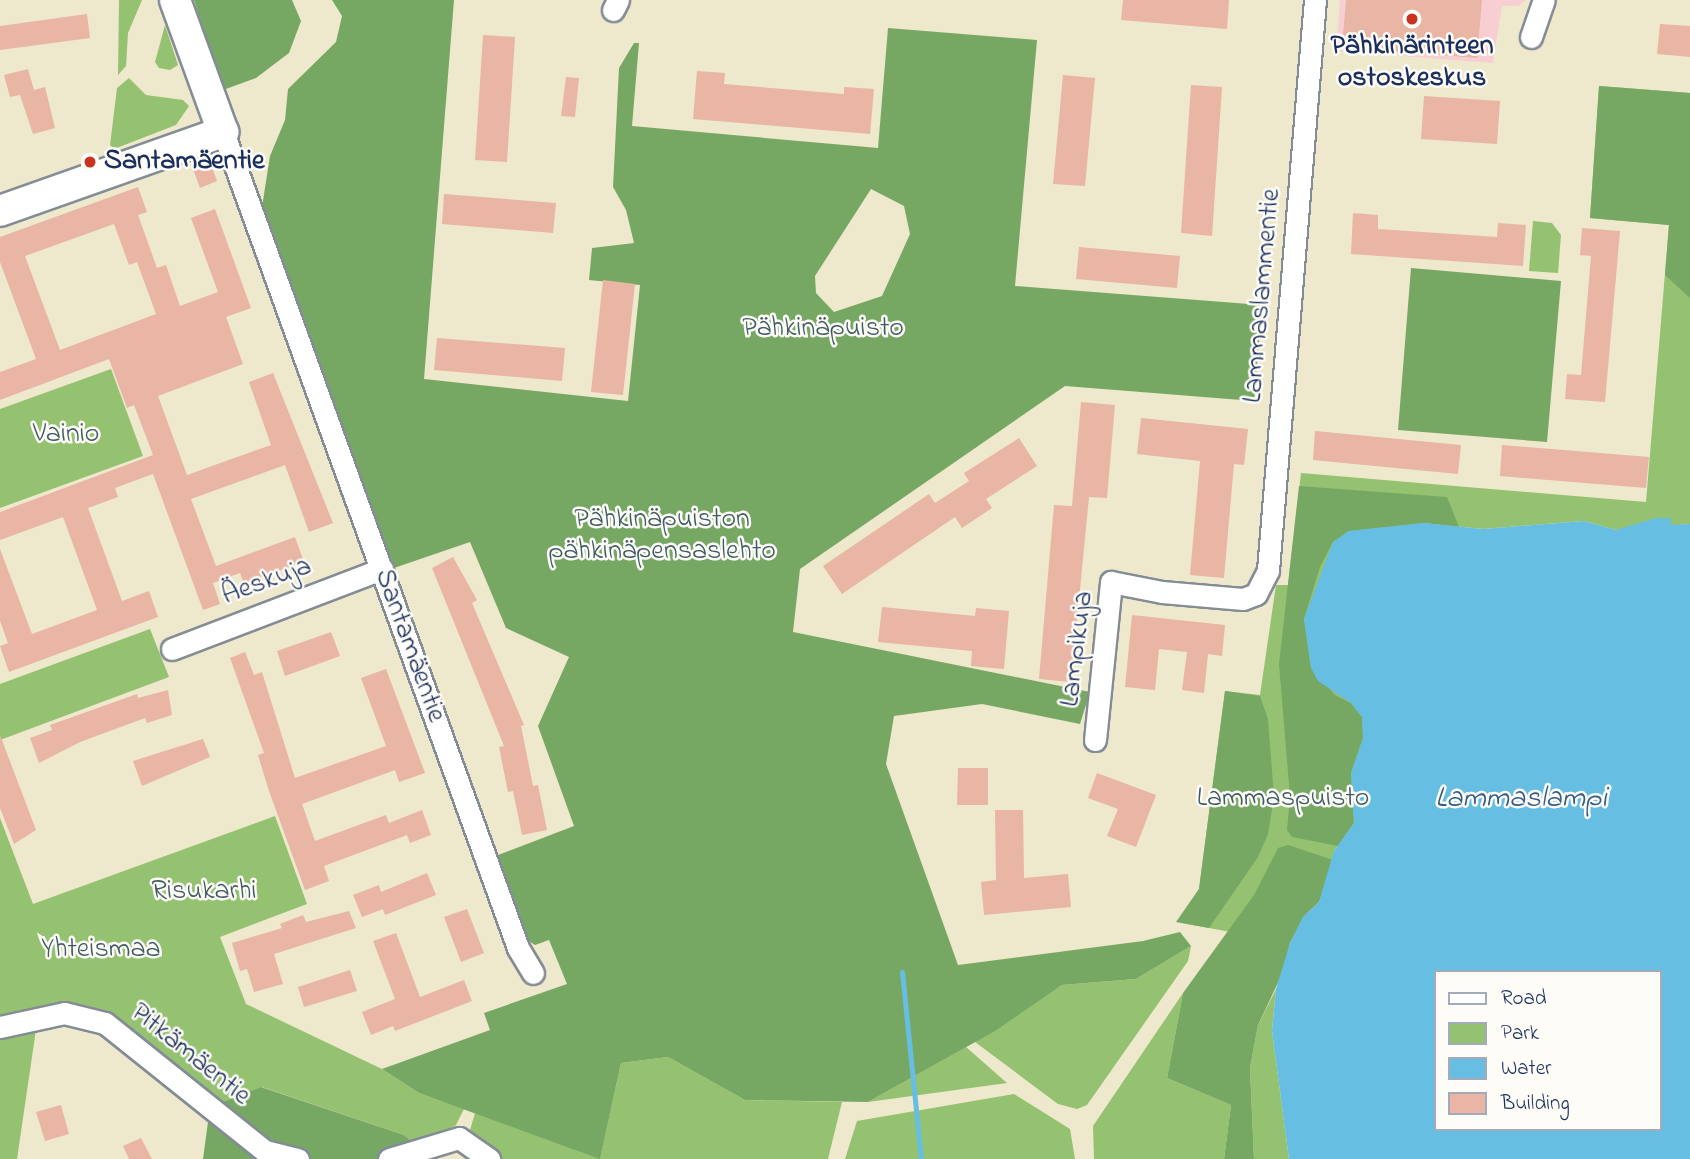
<!DOCTYPE html>
<meta charset="utf-8">
<style>
body{margin:0}
#map{position:relative;width:1690px;height:1159px;overflow:hidden;background:#eee8cc;font-family:"Indie Flower",sans-serif}
div>[style]{position:absolute}
.built>*{inset:0;background:#f7cfd3}
.green>*{inset:0;background:#94c271}
.forest>*{inset:0;background:#77a863}
.water>*{inset:0;background:#66bee3}
.stream>*{height:5px;margin:-2.5px;padding:0 2.5px;transform-origin:2.5px;border-radius:2.5px;background:#66bee3}
.building>*{inset:0;background:#e9b5a4}
.roads{filter:drop-shadow(2px 0 #848c95) drop-shadow(-2px 0 #848c95) drop-shadow(0 2px #848c95) drop-shadow(0 -2px #848c95)}
.street>*{height:21px;margin:-10.5px;padding:0 10.5px;transform-origin:10.5px;border-radius:10.5px;background:#fff}
.secondary>*{height:30px;margin:-15px;padding:0 15px;transform-origin:15px;border-radius:15px;background:#fff}
.dots>*{width:19px;height:19px;translate:-50% -50%;box-sizing:border-box;border:4px solid #fdfcf7;border-radius:50%}
span{translate:-50% -50%;white-space:nowrap;text-align:center;line-height:1.15;-webkit-text-stroke:5px #fdfcf7;paint-order:stroke}
.poi-label{font-size:28px;color:#1b2f5e;font-weight:700}
.left{translate:0 -50%;text-align:left}
.street-label{font-size:28px;color:#1b2f5e}
.park-label{font-size:28px;color:#3f5b64}
.water-label{font-size:30px;color:#325a86;font-style:italic}
.legend{position:absolute;left:1434px;top:970px;width:228px;height:161px;box-sizing:border-box;background:#fdfcf7;border:2px solid #a3aaba;margin:0;padding:9px 12px;list-style:none;font-size:21px;color:#1b2f5e}
.legend li{display:flex;align-items:center;gap:14px;height:35px}
.legend b{width:35px;border:2px solid #a3aaba}
</style>
<div id="map">
<div class="built">
<i style="clip-path:polygon(1340px 0,1526px 0,1518px 6px,1502px 6px,1493px 63px,1336px 51px)"></i>
</div>
<div class="green">
<i style="clip-path:polygon(119px 0,142px 0,128px 33px,126px 66px,118px 75px)"></i>
<i style="clip-path:polygon(165px 25px,178px 65px,170px 70px,159px 68px,155px 62px)"></i>
<i style="clip-path:polygon(129px 78px,146px 95px,183px 100px,189px 106px,176px 125px,114px 149px,110px 145px,117px 88px)"></i>
<i style="clip-path:polygon(1599px 86px,1690px 93px,1690px 524px,1616px 530px,1584px 521px,1483px 529px,1424px 523px,1354px 823px,1334px 851px,1333px 867px,1290px 943px,1177px 922px,1199px 889px,1225px 691px,1260px 695px,1276px 585px,1288px 585px,1301px 473px,1646px 502px,1669px 225px,1590px 218px)"></i>
<i style="clip-path:polygon(1533px 221px,1552px 223px,1561px 235px,1558px 273px,1529px 271px)"></i>
<i style="clip-path:polygon(111px 369px,143px 456px,0 508px,0 409px)"></i>
<i style="clip-path:polygon(150px 629px,169px 677px,0 740px,0 684px)"></i>
<i style="clip-path:polygon(275px 816px,307px 904px,220px 937px,246px 1004px,382px 1069px,419px 1093px,464px 1109px,456px 1125px,417px 1146px,404px 1135px,262px 1087px,210px 1107px,105px 1023px,38px 1016px,17px 1159px,0 1159px,0 818px,33px 904px)"></i>
<i style="clip-path:polygon(1191px 946px,1188px 961px,1087px 1105px,1077px 1109px,1058px 1104px,975px 1042px,1062px 985px,1136px 979px)"></i>
<i style="clip-path:polygon(1276px 989px,1272px 1031px,1289px 1159px,1254px 1159px,1250px 1068px,1258px 1025px)"></i>
<i style="clip-path:polygon(1183px 993px,1167px 1078px,1231px 1105px,1224px 1159px,1094px 1159px,1093px 1126px)"></i>
<i style="clip-path:polygon(966px 1047px,1007px 1083px,868px 1102px)"></i>
<i style="clip-path:polygon(668px 1057px,745px 1100px,842px 1102px,828px 1159px,502px 1159px,470px 1130px,475px 1113px,600px 1158px,621px 1063px)"></i>
<i style="clip-path:polygon(1014px 1094px,1070px 1129px,1075px 1159px,845px 1159px,857px 1121px)"></i>
</div>
<div class="forest">
<i style="clip-path:polygon(194px 0,292px 0,301px 21px,289px 53px,256px 78px,223px 90px)"></i>
<i style="clip-path:polygon(evenodd,332px 0,454px 0,424px 379px,628px 401px,640px 285px,589px 280px,592px 248px,634px 243px,626px 210px,613px 187px,619px 68px,634px 43px,639px 43px,632px 126px,878px 148px,888px 28px,1037px 40px,1015px 286px,1262px 305px,1254px 401px,1065px 386px,800px 569px,793px 632px,1090px 692px,1080px 724px,982px 704px,894px 716px,886px 764px,958px 965px,1143px 941px,1180px 932px,1191px 946px,1136px 979px,1062px 985px,995px 1031px,868px 1102px,745px 1100px,668px 1057px,621px 1063px,600px 1159px,419px 1093px,382px 1069px,490px 1030px,484px 1013px,567px 984px,549px 940px,535px 945px,527px 940px,498px 855px,574px 826px,538px 726px,569px 657px,506px 628px,470px 542px,394px 568px,284px 276px,262px 207px,270px 156px,285px 120px,288px 89px,336px 42px,342px 16px,332px 0,871px 189px,904px 206px,910px 234px,882px 296px,834px 312px,816px 293px,815px 276px,871px 189px)"></i>
<i style="clip-path:polygon(1599px 86px,1690px 93px,1690px 298px,1665px 275px,1669px 225px,1590px 218px)"></i>
<i style="clip-path:polygon(1411px 268px,1561px 281px,1547px 442px,1398px 430px)"></i>
<i style="clip-path:polygon(1299px 486px,1447px 497px,1459px 527px,1424px 523px,1349px 531px,1333px 542px,1320px 567px,1304px 619px,1311px 668px,1335px 695px,1351px 703px,1362px 717px,1363px 738px,1351px 773px,1354px 823px,1338px 846px,1292px 837px,1287px 830px,1290px 797px,1279px 664px)"></i>
<i style="clip-path:polygon(1225px 691px,1260px 696px,1268px 719px,1274px 797px,1268px 834px,1258px 857px,1209px 928px,1176px 922px,1199px 889px)"></i>
<i style="clip-path:polygon(1288px 845px,1333px 860px,1333px 867px,1319px 902px,1303px 917px,1290px 943px,1284px 970px,1258px 1025px,1250px 1068px,1254px 1159px,1224px 1159px,1231px 1105px,1167px 1078px,1183px 993px,1254px 895px,1278px 848px)"></i>
<i style="clip-path:polygon(261px 1087px,404px 1135px,433px 1159px,203px 1159px,210px 1107px)"></i>
</div>
<div class="water">
<i style="clip-path:polygon(evenodd,1656px 518px,1671px 518px,1671px 525px,1690px 524px,1690px 1159px,1289px 1159px,1272px 1031px,1276px 989px,1290px 943px,1303px 917px,1319px 902px,1334px 851px,1354px 823px,1351px 773px,1363px 738px,1362px 717px,1351px 703px,1318px 681px,1311px 668px,1304px 619px,1333px 542px,1349px 531px,1424px 523px,1483px 529px,1584px 521px,1616px 530px,1656px 518px,1436px 972px,1660px 972px,1660px 1129px,1436px 1129px,1436px 972px)"></i>
</div>
<div class="stream">
<i style="left:902px;top:972px;width:188px;rotate:84.2deg"></i>
</div>
<div class="building">
<i style="clip-path:polygon(1123px 0,1229px 0,1227px 29px,1121px 20px)"></i>
<i style="clip-path:polygon(1346px 0,1482px 0,1477px 58px,1342px 47px)"></i>
<i style="clip-path:polygon(87px 14px,90px 38px,0 50px,0 26px)"></i>
<i style="clip-path:polygon(1660px 24px,1690px 26px,1690px 57px,1657px 54px)"></i>
<i style="clip-path:polygon(483px 35px,515px 37px,507px 162px,475px 160px)"></i>
<i style="clip-path:polygon(28px 69px,34px 90px,45px 87px,55px 128px,33px 134px,20px 95px,10px 97px,4px 75px)"></i>
<i style="clip-path:polygon(697px 71px,725px 73px,724px 84px,844px 94px,844px 87px,874px 89px,870px 134px,693px 119px)"></i>
<i style="clip-path:polygon(1063px 75px,1095px 78px,1085px 186px,1053px 184px)"></i>
<i style="clip-path:polygon(566px 77px,579px 78px,575px 117px,561px 116px)"></i>
<i style="clip-path:polygon(1191px 85px,1222px 87px,1212px 236px,1181px 233px)"></i>
<i style="clip-path:polygon(1424px 96px,1500px 101px,1497px 144px,1421px 139px)"></i>
<i style="clip-path:polygon(209px 159px,217px 181px,200px 188px,192px 166px)"></i>
<i style="clip-path:polygon(evenodd,138px 187px,147px 212px,138px 215px,157px 268px,166px 265px,180px 306px,218px 292px,191px 218px,215px 209px,251px 308px,226px 317px,243px 364px,158px 396px,187px 475px,271px 445px,249px 382px,273px 373px,333px 523px,309px 532px,285px 465px,191px 499px,216px 566px,295px 537px,304px 562px,244px 584px,240px 573px,213px 583px,220px 604px,203px 610px,153px 474px,115px 488px,118px 497px,88px 508px,122px 601px,149px 591px,158px 617px,9px 672px,0 646px,8px 643px,0 621px,0 549px,32px 634px,97px 610px,63px 517px,0 540px,0 512px,153px 455px,134px 405px,127px 408px,109px 359px,0 400px,0 372px,36px 359px,0 262px,0 237px,138px 187px,114px 224px,129px 265px,137px 262px,156px 314px,60px 350px,25px 256px,114px 224px)"></i>
<i style="clip-path:polygon(444px 194px,556px 203px,553px 233px,442px 224px)"></i>
<i style="clip-path:polygon(1353px 213px,1378px 215px,1378px 229px,1497px 237px,1498px 223px,1526px 225px,1523px 266px,1351px 254px)"></i>
<i style="clip-path:polygon(1582px 228px,1620px 231px,1605px 402px,1565px 399px,1567px 374px,1581px 375px,1591px 256px,1580px 255px)"></i>
<i style="clip-path:polygon(1079px 247px,1180px 256px,1177px 288px,1076px 279px)"></i>
<i style="clip-path:polygon(603px 280px,635px 284px,623px 395px,591px 392px)"></i>
<i style="clip-path:polygon(437px 338px,565px 348px,562px 381px,434px 370px)"></i>
<i style="clip-path:polygon(1081px 402px,1115px 405px,1107px 498px,1089px 497px,1071px 682px,1039px 679px,1054px 505px,1072px 506px)"></i>
<i style="clip-path:polygon(1141px 418px,1248px 429px,1244px 465px,1234px 464px,1224px 578px,1190px 575px,1200px 461px,1137px 454px)"></i>
<i style="clip-path:polygon(1315px 431px,1461px 445px,1458px 474px,1313px 460px)"></i>
<i style="clip-path:polygon(1019px 438px,1037px 466px,986px 499px,992px 508px,962px 528px,955px 517px,842px 594px,823px 566px,929px 494px,935px 503px,969px 481px,964px 473px)"></i>
<i style="clip-path:polygon(1502px 445px,1649px 457px,1646px 488px,1500px 476px)"></i>
<i style="clip-path:polygon(453px 557px,477px 600px,472px 603px,524px 725px,521px 726px,533px 786px,538px 785px,547px 830px,522px 835px,513px 791px,508px 792px,499px 747px,504px 746px,432px 568px)"></i>
<i style="clip-path:polygon(882px 607px,975px 616px,976px 608px,1009px 611px,1004px 669px,971px 666px,972px 651px,878px 642px)"></i>
<i style="clip-path:polygon(1132px 615px,1225px 625px,1222px 656px,1208px 654px,1204px 693px,1182px 690px,1187px 652px,1159px 649px,1155px 690px,1125px 687px)"></i>
<i style="clip-path:polygon(331px 632px,340px 656px,285px 676px,277px 651px)"></i>
<i style="clip-path:polygon(245px 652px,254px 675px,262px 672px,295px 778px,386px 746px,361px 678px,386px 669px,425px 773px,399px 782px,395px 770px,302px 804px,315px 841px,386px 815px,389px 823px,422px 810px,431px 835px,410px 843px,407px 835px,324px 866px,329px 881px,305px 890px,269px 791px,258px 755px,264px 753px,230px 658px)"></i>
<i style="clip-path:polygon(168px 690px,172px 715px,147px 723px,145px 718px,80px 742px,39px 763px,30px 738px,52px 730px,50px 725px,137px 694px,138px 698px)"></i>
<i style="clip-path:polygon(0 735px,36px 830px,14px 844px,0 808px)"></i>
<i style="clip-path:polygon(203px 739px,210px 757px,142px 786px,133px 761px)"></i>
<i style="clip-path:polygon(958px 768px,988px 768px,988px 805px,957px 805px)"></i>
<i style="clip-path:polygon(1097px 773px,1156px 795px,1136px 847px,1107px 836px,1118px 809px,1088px 798px)"></i>
<i style="clip-path:polygon(995px 810px,1023px 810px,1024px 878px,1068px 874px,1071px 907px,984px 915px,981px 882px,996px 880px)"></i>
<i style="clip-path:polygon(427px 873px,436px 895px,385px 915px,383px 909px,362px 917px,353px 895px,379px 885px,381px 892px)"></i>
<i style="clip-path:polygon(467px 909px,484px 953px,461px 962px,444px 917px)"></i>
<i style="clip-path:polygon(349px 911px,356px 928px,274px 954px,283px 984px,254px 992px,247px 969px,240px 971px,232px 943px,282px 928px,280px 924px,303px 915px,306px 922px)"></i>
<i style="clip-path:polygon(396px 933px,420px 997px,464px 980px,472px 1001px,395px 1031px,393px 1026px,371px 1035px,362px 1012px,395px 999px,373px 941px)"></i>
<i style="clip-path:polygon(350px 970px,357px 991px,304px 1007px,298px 987px)"></i>
<i style="clip-path:polygon(61px 1105px,69px 1134px,45px 1141px,36px 1112px)"></i>
<i style="clip-path:polygon(141px 1138px,152px 1159px,129px 1159px,123px 1146px)"></i>
</div>
<div class="roads">
<div class="street">
<i style="left:613px;top:10px;width:11px;rotate:-63deg"></i>
<i style="left:1531px;top:37px;width:39px;rotate:-71deg"></i>
<i style="left:223px;top:132px;width:868px;rotate:70.12deg"></i>
<i style="left:518px;top:948px;width:29px;rotate:59deg"></i>
<i style="left:172px;top:649px;width:225px;rotate:-20.9deg"></i>
<i style="left:1095px;top:740px;width:159px;rotate:-84.2deg"></i>
<i style="left:1111px;top:582px;width:52px;rotate:11.1deg"></i>
<i style="left:1162px;top:592px;width:81px;rotate:4.9deg"></i>
<i style="left:1243px;top:599px;width:14px;rotate:-21deg"></i>
<i style="left:1256px;top:594px;width:27px;rotate:-63deg"></i>
<i style="left:1268px;top:570px;width:572px;rotate:-85.29deg"></i>
<i style="left:0;top:1027px;width:66px;rotate:-12.3deg"></i>
<i style="left:64px;top:1013px;width:42px;rotate:13.7deg"></i>
<i style="left:105px;top:1023px;width:205px;rotate:38.7deg"></i>
<i style="left:265px;top:1151px;width:34px;rotate:14deg"></i>
<i style="left:389px;top:1159px;width:73px;rotate:-16.7deg"></i>
<i style="left:459px;top:1138px;width:37px;rotate:35deg"></i>
</div>
<div class="secondary">
<i style="left:0;top:211px;width:237px;rotate:-19.5deg"></i>
<i style="left:223px;top:132px;width:140px;rotate:-110deg"></i>
</div>
</div>
<div class="dots">
<i style="left:1412px;top:19px;background:#c8321e"></i>
<i style="left:90px;top:162px;background:#c8321e"></i>
</div>
<div class="poi-label">
<span style="left:1412px;top:63px">Pähkinärinteen<br>ostoskeskus</span>
<span class="left" style="left:104px;top:162px">Santamäentie</span>
</div>
<div class="street-label">
<span style="left:1263px;top:296px;rotate:-85deg">Lammaslammentie</span>
<span style="left:267px;top:582px;rotate:-20deg">Äeskuja</span>
<span style="left:409px;top:646px;rotate:70deg">Santamäentie</span>
<span style="left:1078px;top:649px;rotate:-83deg">Lampikuja</span>
<span style="left:190px;top:1055px;rotate:39deg">Pitkämäentie</span>
</div>
<div class="park-label">
<span style="left:823px;top:329px">Pähkinäpuisto</span>
<span style="left:66px;top:435px">Vainio</span>
<span style="left:662px;top:536px">Pähkinäpuiston<br>pähkinäpensaslehto</span>
<span style="left:1283px;top:799px">Lammaspuisto</span>
<span style="left:204px;top:892px">Risukarhi</span>
<span style="left:101px;top:950px">Yhteismaa</span>
</div>
<div class="water-label">
<span style="left:1521px;top:799px">Lammaslampi</span>
</div>
<ul class="legend">
<li><b style="height:9px;background:#fff"></b>Road</li>
<li><b style="height:19px;background:#94c271"></b>Park</li>
<li><b style="height:19px;background:#66bee3"></b>Water</li>
<li><b style="height:19px;background:#e9b5a4"></b>Building</li>
</ul>
</div>
